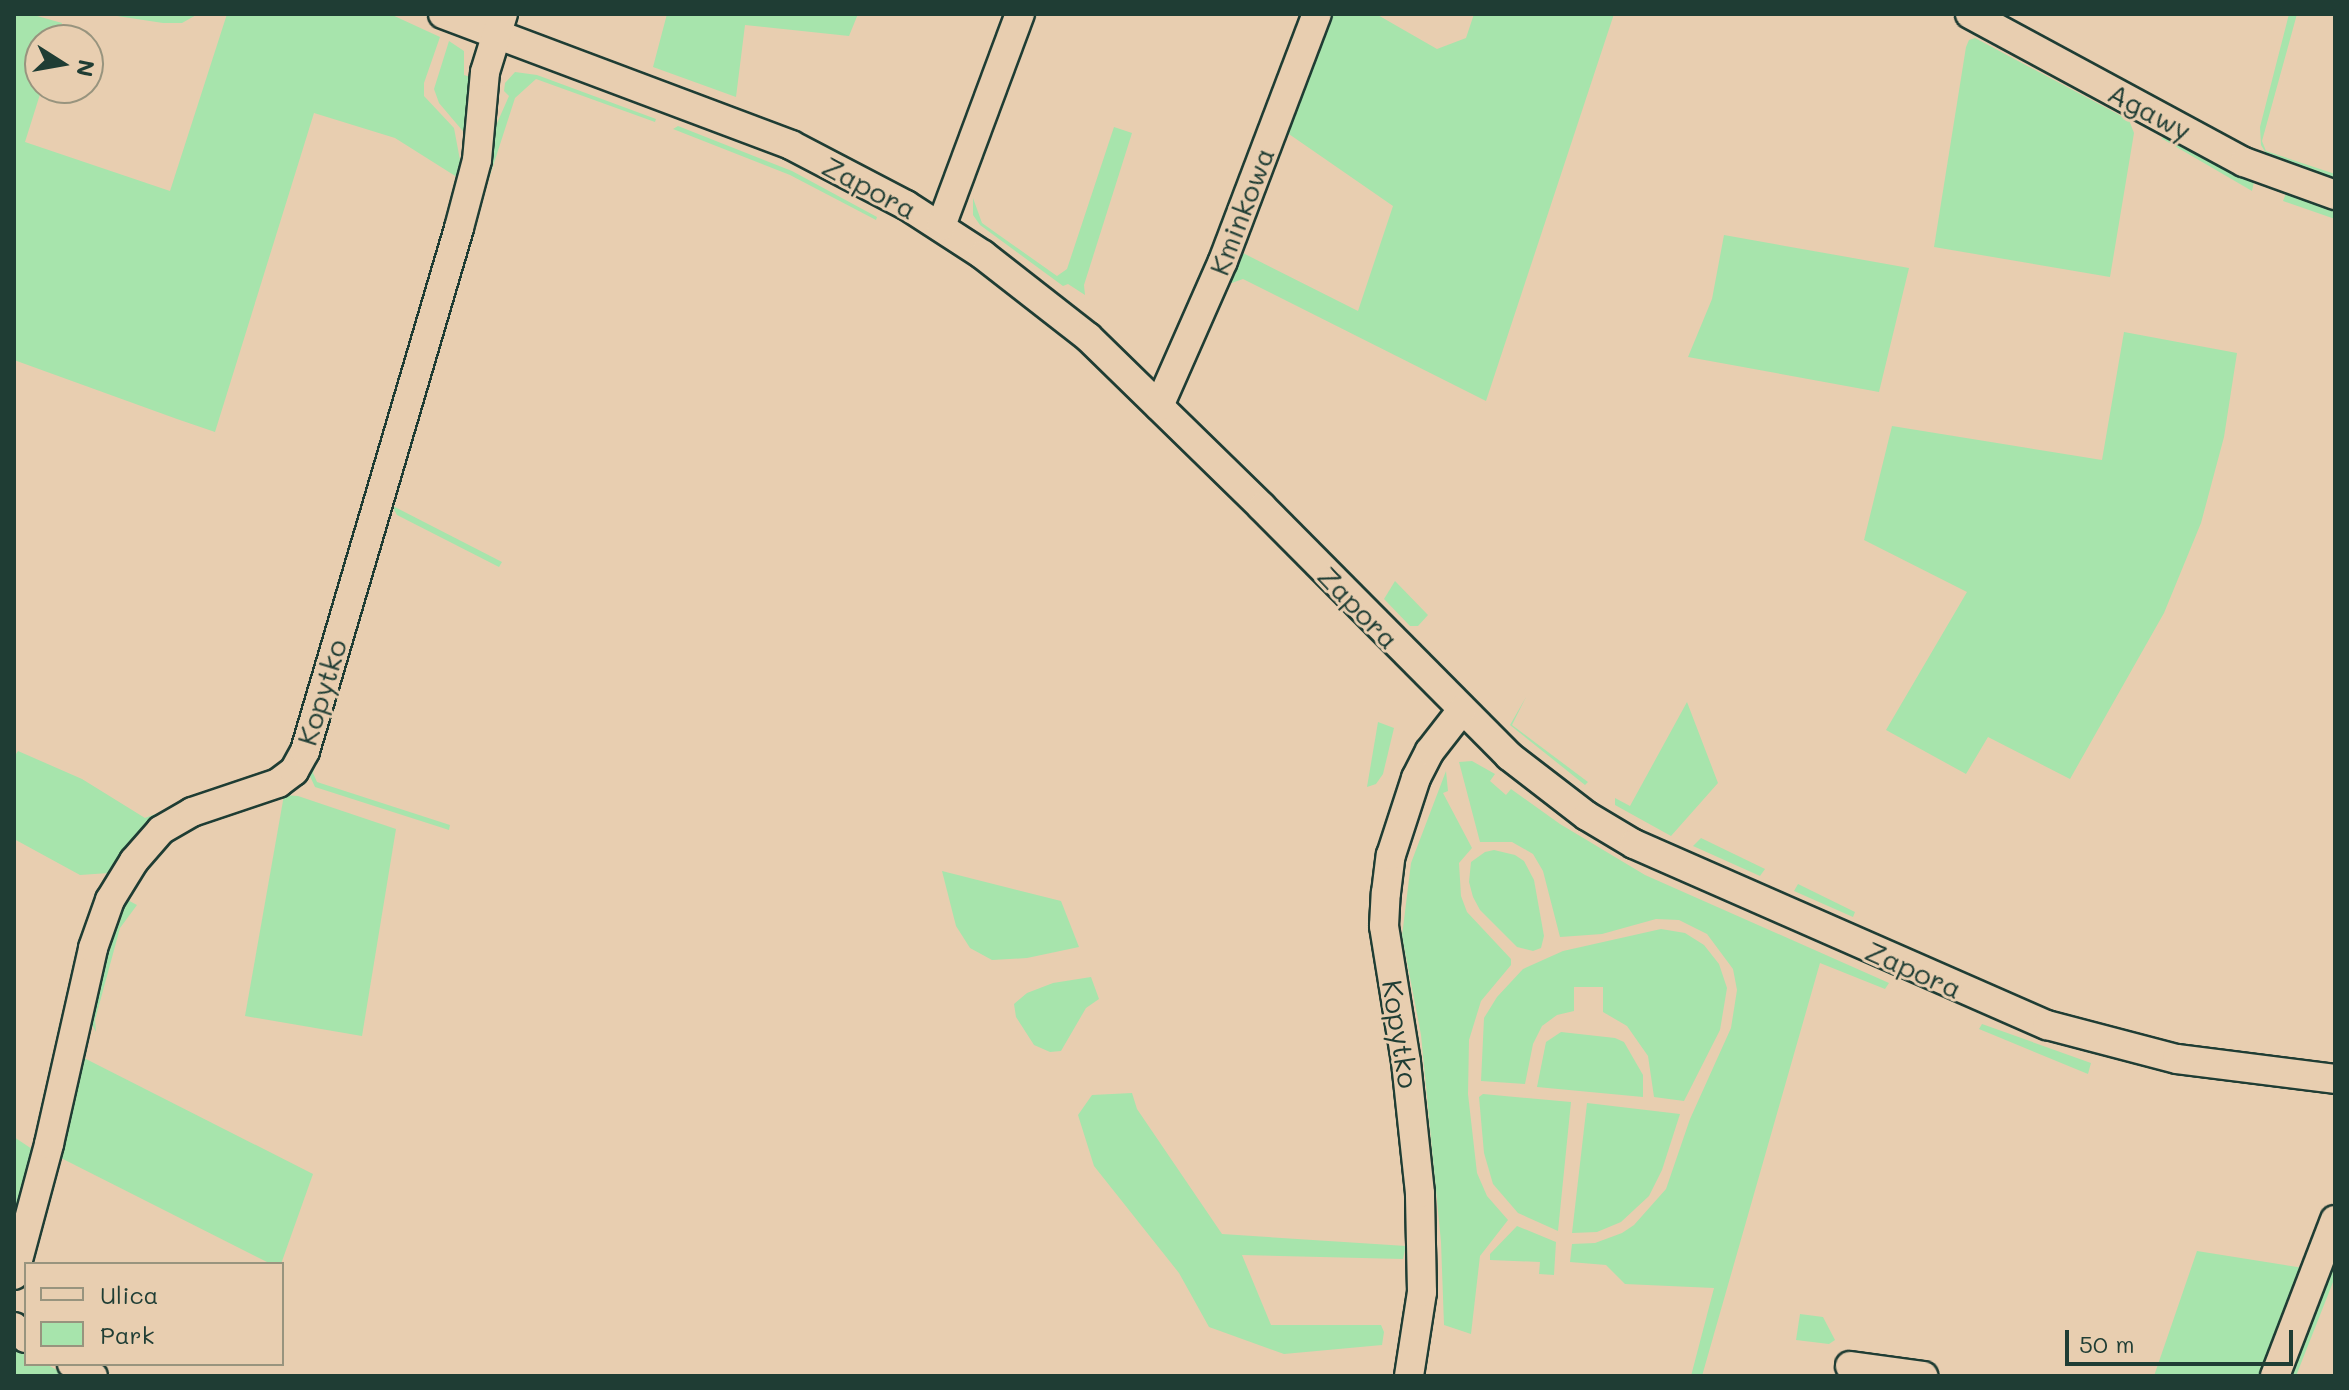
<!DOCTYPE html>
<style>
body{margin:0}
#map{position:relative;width:2349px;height:1390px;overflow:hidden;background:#e8ceb0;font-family:Mali,sans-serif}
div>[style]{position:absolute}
.green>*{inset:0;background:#a7e4ac}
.roads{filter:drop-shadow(2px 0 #1f3d34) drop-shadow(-2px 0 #1f3d34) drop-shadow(0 2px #1f3d34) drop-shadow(0 -2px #1f3d34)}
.street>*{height:28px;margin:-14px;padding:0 14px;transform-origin:14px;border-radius:14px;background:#e8ceb0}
span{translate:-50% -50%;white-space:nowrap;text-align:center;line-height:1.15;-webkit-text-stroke:6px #e8ceb0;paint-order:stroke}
.street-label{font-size:28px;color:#1f3d34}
.frame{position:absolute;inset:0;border:16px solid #1f3d34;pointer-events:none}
.legend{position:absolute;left:24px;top:1262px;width:260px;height:104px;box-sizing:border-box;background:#e8ceb0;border:2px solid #98947e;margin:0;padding:10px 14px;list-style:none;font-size:24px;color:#1f3d34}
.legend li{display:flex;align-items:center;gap:16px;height:40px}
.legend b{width:40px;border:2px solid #98947e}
.north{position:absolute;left:24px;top:24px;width:80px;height:80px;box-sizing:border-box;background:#e8ceb0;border:2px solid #98947e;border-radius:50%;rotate:101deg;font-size:22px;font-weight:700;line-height:32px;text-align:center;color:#1f3d34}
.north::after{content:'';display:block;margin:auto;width:28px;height:36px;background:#1f3d34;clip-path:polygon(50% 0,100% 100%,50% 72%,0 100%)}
.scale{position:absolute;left:2065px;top:1330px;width:228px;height:36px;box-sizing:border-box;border:4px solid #1f3d34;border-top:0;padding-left:10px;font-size:24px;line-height:28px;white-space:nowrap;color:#1f3d34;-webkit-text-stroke:6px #e8ceb0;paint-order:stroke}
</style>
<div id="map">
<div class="green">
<i style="clip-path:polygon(14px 14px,30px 14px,62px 23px,56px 40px,40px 40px,42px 88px,25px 142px,170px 191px,227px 14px,390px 14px,440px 37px,424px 83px,424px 96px,454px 128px,463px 176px,460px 179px,395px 138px,314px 113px,215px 432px,177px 419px,14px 360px)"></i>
<i style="clip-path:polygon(104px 14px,198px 14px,182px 23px,163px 23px)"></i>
<i style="clip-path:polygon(667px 14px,858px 14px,849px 36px,745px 25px,736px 97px,653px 67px)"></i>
<i style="clip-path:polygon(1326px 14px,1376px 14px,1437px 49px,1466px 38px,1474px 14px,1614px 14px,1486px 401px,1243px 279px,1226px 285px,1239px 251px,1358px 311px,1393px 206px,1286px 132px)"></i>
<i style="clip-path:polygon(2289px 14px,2297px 14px,2262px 141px,2266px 151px,2335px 174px,2335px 183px,2270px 160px,2261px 145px,2260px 127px)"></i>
<i style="clip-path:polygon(1975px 38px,2129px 120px,2134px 133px,2110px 277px,1934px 247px,1966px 47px,1969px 40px)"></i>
<i style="clip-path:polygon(449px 41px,464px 51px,464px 75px,474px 78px,467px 136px,439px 103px,434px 89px)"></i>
<i style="clip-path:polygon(515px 72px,537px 75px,656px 119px,655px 122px,536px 79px,515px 98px,451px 296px,494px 130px,509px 96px,504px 91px,505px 83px)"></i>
<i style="clip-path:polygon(678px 126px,792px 171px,877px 217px,876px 220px,790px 175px,673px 129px)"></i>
<i style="clip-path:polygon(1114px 127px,1132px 133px,1084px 285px,1085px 295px,1068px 284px,1063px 286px,980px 225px,973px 215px,973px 198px,982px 223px,1057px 276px,1067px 269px)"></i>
<i style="clip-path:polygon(2169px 136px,2255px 178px,2252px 191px,2161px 138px)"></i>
<i style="clip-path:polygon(2287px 191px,2335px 208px,2335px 219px,2283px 201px)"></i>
<i style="clip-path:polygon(1724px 235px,1909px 268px,1879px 392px,1688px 357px,1712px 299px)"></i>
<i style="clip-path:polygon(2124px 332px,2237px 353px,2224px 437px,2201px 523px,2164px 613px,2070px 779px,1988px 737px,1966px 774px,1886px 730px,1967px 592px,1864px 540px,1892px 426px,2102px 460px)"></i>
<i style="clip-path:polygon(391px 505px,502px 562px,499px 567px,397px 515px)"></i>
<i style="clip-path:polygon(1395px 581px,1428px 615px,1418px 626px,1410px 626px,1384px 599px)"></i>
<i style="clip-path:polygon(1526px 697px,1512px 725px,1588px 782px,1585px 785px,1510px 725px)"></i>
<i style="clip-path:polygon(1687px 702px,1718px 783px,1671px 836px,1615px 805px,1615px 798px,1630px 806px)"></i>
<i style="clip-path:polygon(1378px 722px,1394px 728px,1383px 774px,1376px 784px,1367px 787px)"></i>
<i style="clip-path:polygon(325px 734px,313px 773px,317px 782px,450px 825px,449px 830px,315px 787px,308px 772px,320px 735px)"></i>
<i style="clip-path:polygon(18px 751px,82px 779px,145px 818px,187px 802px,109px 873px,80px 875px,14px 839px,14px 757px)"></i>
<i style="clip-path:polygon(1472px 761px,1495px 774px,1490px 781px,1506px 795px,1511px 789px,1560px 824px,1645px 875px,1889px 983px,1885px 989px,1820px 963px,1702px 1376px,1691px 1376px,1714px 1288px,1625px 1284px,1606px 1265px,1570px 1262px,1572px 1244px,1595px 1243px,1622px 1233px,1634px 1225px,1666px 1189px,1690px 1119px,1731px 1028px,1737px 990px,1733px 969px,1707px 934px,1679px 920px,1656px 919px,1602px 934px,1560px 937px,1543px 871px,1533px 854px,1512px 842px,1480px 842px,1459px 762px)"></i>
<i style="clip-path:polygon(1446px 771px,1448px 791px,1443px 793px,1472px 848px,1459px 863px,1461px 896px,1467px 912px,1511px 959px,1511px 965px,1481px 1001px,1469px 1040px,1468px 1094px,1477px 1173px,1487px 1196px,1508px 1220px,1480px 1256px,1471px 1334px,1444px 1325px,1441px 1242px,1421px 1035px,1402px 936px,1411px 863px)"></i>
<i style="clip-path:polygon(284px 795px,298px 796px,396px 829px,362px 1036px,245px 1016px)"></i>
<i style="clip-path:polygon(1701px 838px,1765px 869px,1760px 876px,1693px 846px)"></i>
<i style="clip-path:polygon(1494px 850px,1515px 855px,1524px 861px,1534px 880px,1544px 936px,1541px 948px,1533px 951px,1517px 947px,1480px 910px,1473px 897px,1469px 882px,1471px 862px,1485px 852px)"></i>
<i style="clip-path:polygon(942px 871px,1061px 901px,1079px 947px,1027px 958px,992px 960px,970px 948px,956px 926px)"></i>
<i style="clip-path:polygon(1798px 884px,1855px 912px,1853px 917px,1794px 891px)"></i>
<i style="clip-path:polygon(120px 896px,137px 905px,120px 928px,95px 1020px,96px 1032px,90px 1021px,103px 949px)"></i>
<i style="clip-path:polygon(1661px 929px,1685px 933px,1704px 945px,1719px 964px,1727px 988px,1720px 1030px,1684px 1101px,1654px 1097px,1648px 1056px,1627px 1026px,1603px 1012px,1603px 987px,1574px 987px,1574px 1011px,1557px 1015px,1542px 1026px,1533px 1044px,1525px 1084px,1481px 1081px,1484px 1018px,1497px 997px,1523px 969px,1563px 951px)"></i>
<i style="clip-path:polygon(1091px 977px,1099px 999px,1086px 1008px,1061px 1051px,1050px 1052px,1034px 1045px,1016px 1017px,1014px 1004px,1027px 993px,1053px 983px)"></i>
<i style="clip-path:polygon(1982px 1024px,2091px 1063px,2088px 1074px,1979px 1029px)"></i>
<i style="clip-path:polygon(1561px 1032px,1615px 1038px,1624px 1042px,1643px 1075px,1643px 1097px,1537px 1087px,1546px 1042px)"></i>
<i style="clip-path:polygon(84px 1058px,313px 1174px,281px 1264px,271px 1264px,61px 1158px,58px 1153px,67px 1107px)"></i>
<i style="clip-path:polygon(1132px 1093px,1137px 1109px,1222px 1234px,1406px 1246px,1403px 1259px,1242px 1255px,1271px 1325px,1381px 1325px,1384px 1332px,1382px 1345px,1284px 1354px,1209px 1327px,1179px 1273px,1094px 1166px,1078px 1115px,1092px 1095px)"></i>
<i style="clip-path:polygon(1483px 1094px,1571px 1102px,1558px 1231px,1518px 1213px,1493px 1184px,1484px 1153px,1479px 1097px)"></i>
<i style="clip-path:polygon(1587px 1103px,1680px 1114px,1662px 1170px,1649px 1196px,1621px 1222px,1597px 1232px,1572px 1233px)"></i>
<i style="clip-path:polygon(14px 1137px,32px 1149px,14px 1225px)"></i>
<i style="clip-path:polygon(1517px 1226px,1556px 1242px,1554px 1275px,1539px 1274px,1540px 1262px,1490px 1260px,1490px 1254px)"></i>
<i style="clip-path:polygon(2335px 1247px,2335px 1277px,2296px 1376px,2285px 1376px)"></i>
<i style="clip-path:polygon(2197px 1251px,2310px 1269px,2268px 1376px,2154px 1376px)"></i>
<i style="clip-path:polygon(1800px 1314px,1823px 1317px,1835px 1340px,1829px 1344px,1796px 1340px)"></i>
<i style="clip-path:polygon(14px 1346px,26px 1353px,26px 1364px,46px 1364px,68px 1376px,14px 1376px)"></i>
</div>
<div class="roads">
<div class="street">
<i style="left:443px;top:14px;width:372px;rotate:20.6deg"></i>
<i style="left:791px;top:145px;width:130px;rotate:27.6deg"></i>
<i style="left:906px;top:205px;width:92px;rotate:33deg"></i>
<i style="left:983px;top:255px;width:133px;rotate:38deg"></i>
<i style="left:1088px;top:337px;width:243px;rotate:44.3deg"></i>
<i style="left:1262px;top:507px;width:351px;rotate:45.2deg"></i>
<i style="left:1509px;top:756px;width:98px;rotate:37.6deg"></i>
<i style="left:1587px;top:816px;width:55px;rotate:30.8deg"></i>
<i style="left:1634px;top:844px;width:451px;rotate:23.7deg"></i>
<i style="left:2047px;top:1025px;width:134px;rotate:14.7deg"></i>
<i style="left:2177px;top:1059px;width:159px;rotate:7.2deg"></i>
<i style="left:1970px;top:14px;width:311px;rotate:28.4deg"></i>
<i style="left:2244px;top:162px;width:97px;rotate:19.9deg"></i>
<i style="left:941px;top:226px;width:226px;rotate:-69.6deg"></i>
<i style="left:1159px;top:406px;width:158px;rotate:-66.2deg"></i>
<i style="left:1223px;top:261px;width:264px;rotate:-69.2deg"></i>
<i style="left:14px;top:1275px;width:136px;rotate:-75deg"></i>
<i style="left:49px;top:1144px;width:201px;rotate:-77.3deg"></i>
<i style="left:93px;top:948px;width:51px;rotate:-70.5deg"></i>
<i style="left:110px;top:900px;width:46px;rotate:-58.4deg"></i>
<i style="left:134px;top:861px;width:41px;rotate:-48.9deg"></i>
<i style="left:161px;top:830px;width:36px;rotate:-30deg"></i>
<i style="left:192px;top:812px;width:91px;rotate:-18.6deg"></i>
<i style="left:278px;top:783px;width:20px;rotate:-37deg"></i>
<i style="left:294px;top:771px;width:23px;rotate:-61deg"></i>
<i style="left:305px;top:751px;width:545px;rotate:-73.59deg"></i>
<i style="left:459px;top:228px;width:70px;rotate:-75.2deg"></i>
<i style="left:477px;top:160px;width:88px;rotate:-84.8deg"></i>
<i style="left:485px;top:72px;width:61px;rotate:-72.8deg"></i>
<i style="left:14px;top:1327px;width:16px;rotate:43deg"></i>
<i style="left:72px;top:1364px;width:24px;rotate:30deg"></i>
<i style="left:1850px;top:1366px;width:74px;rotate:7.8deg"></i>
<i style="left:1409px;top:1376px;width:85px;rotate:-81.2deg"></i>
<i style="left:1422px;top:1292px;width:99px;rotate:-91.2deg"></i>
<i style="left:1420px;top:1193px;width:132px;rotate:-96.1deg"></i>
<i style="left:1406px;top:1062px;width:138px;rotate:-99.2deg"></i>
<i style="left:1384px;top:926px;width:33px;rotate:-87deg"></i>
<i style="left:1386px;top:893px;width:38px;rotate:-83deg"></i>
<i style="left:1391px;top:855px;width:81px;rotate:-72deg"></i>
<i style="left:1416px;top:778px;width:30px;rotate:-63deg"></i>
<i style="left:1430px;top:751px;width:52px;rotate:-52deg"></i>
<i style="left:2275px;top:1376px;width:167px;rotate:-69deg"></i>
</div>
</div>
<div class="street-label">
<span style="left:2150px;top:111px;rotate:28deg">Agawy</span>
<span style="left:870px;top:187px;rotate:28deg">Zapora</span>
<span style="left:1241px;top:211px;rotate:-69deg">Kminkowa</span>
<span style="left:1359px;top:607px;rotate:46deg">Zapora</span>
<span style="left:321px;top:692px;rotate:-73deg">Kopytko</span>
<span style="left:1914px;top:969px;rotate:24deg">Zapora</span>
<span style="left:1401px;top:1034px;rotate:81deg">Kopytko</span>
</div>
<div class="frame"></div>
<ul class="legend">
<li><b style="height:10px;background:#e8ceb0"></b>Ulica</li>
<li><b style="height:22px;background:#a7e4ac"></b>Park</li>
</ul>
<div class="north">N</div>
<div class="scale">50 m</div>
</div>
